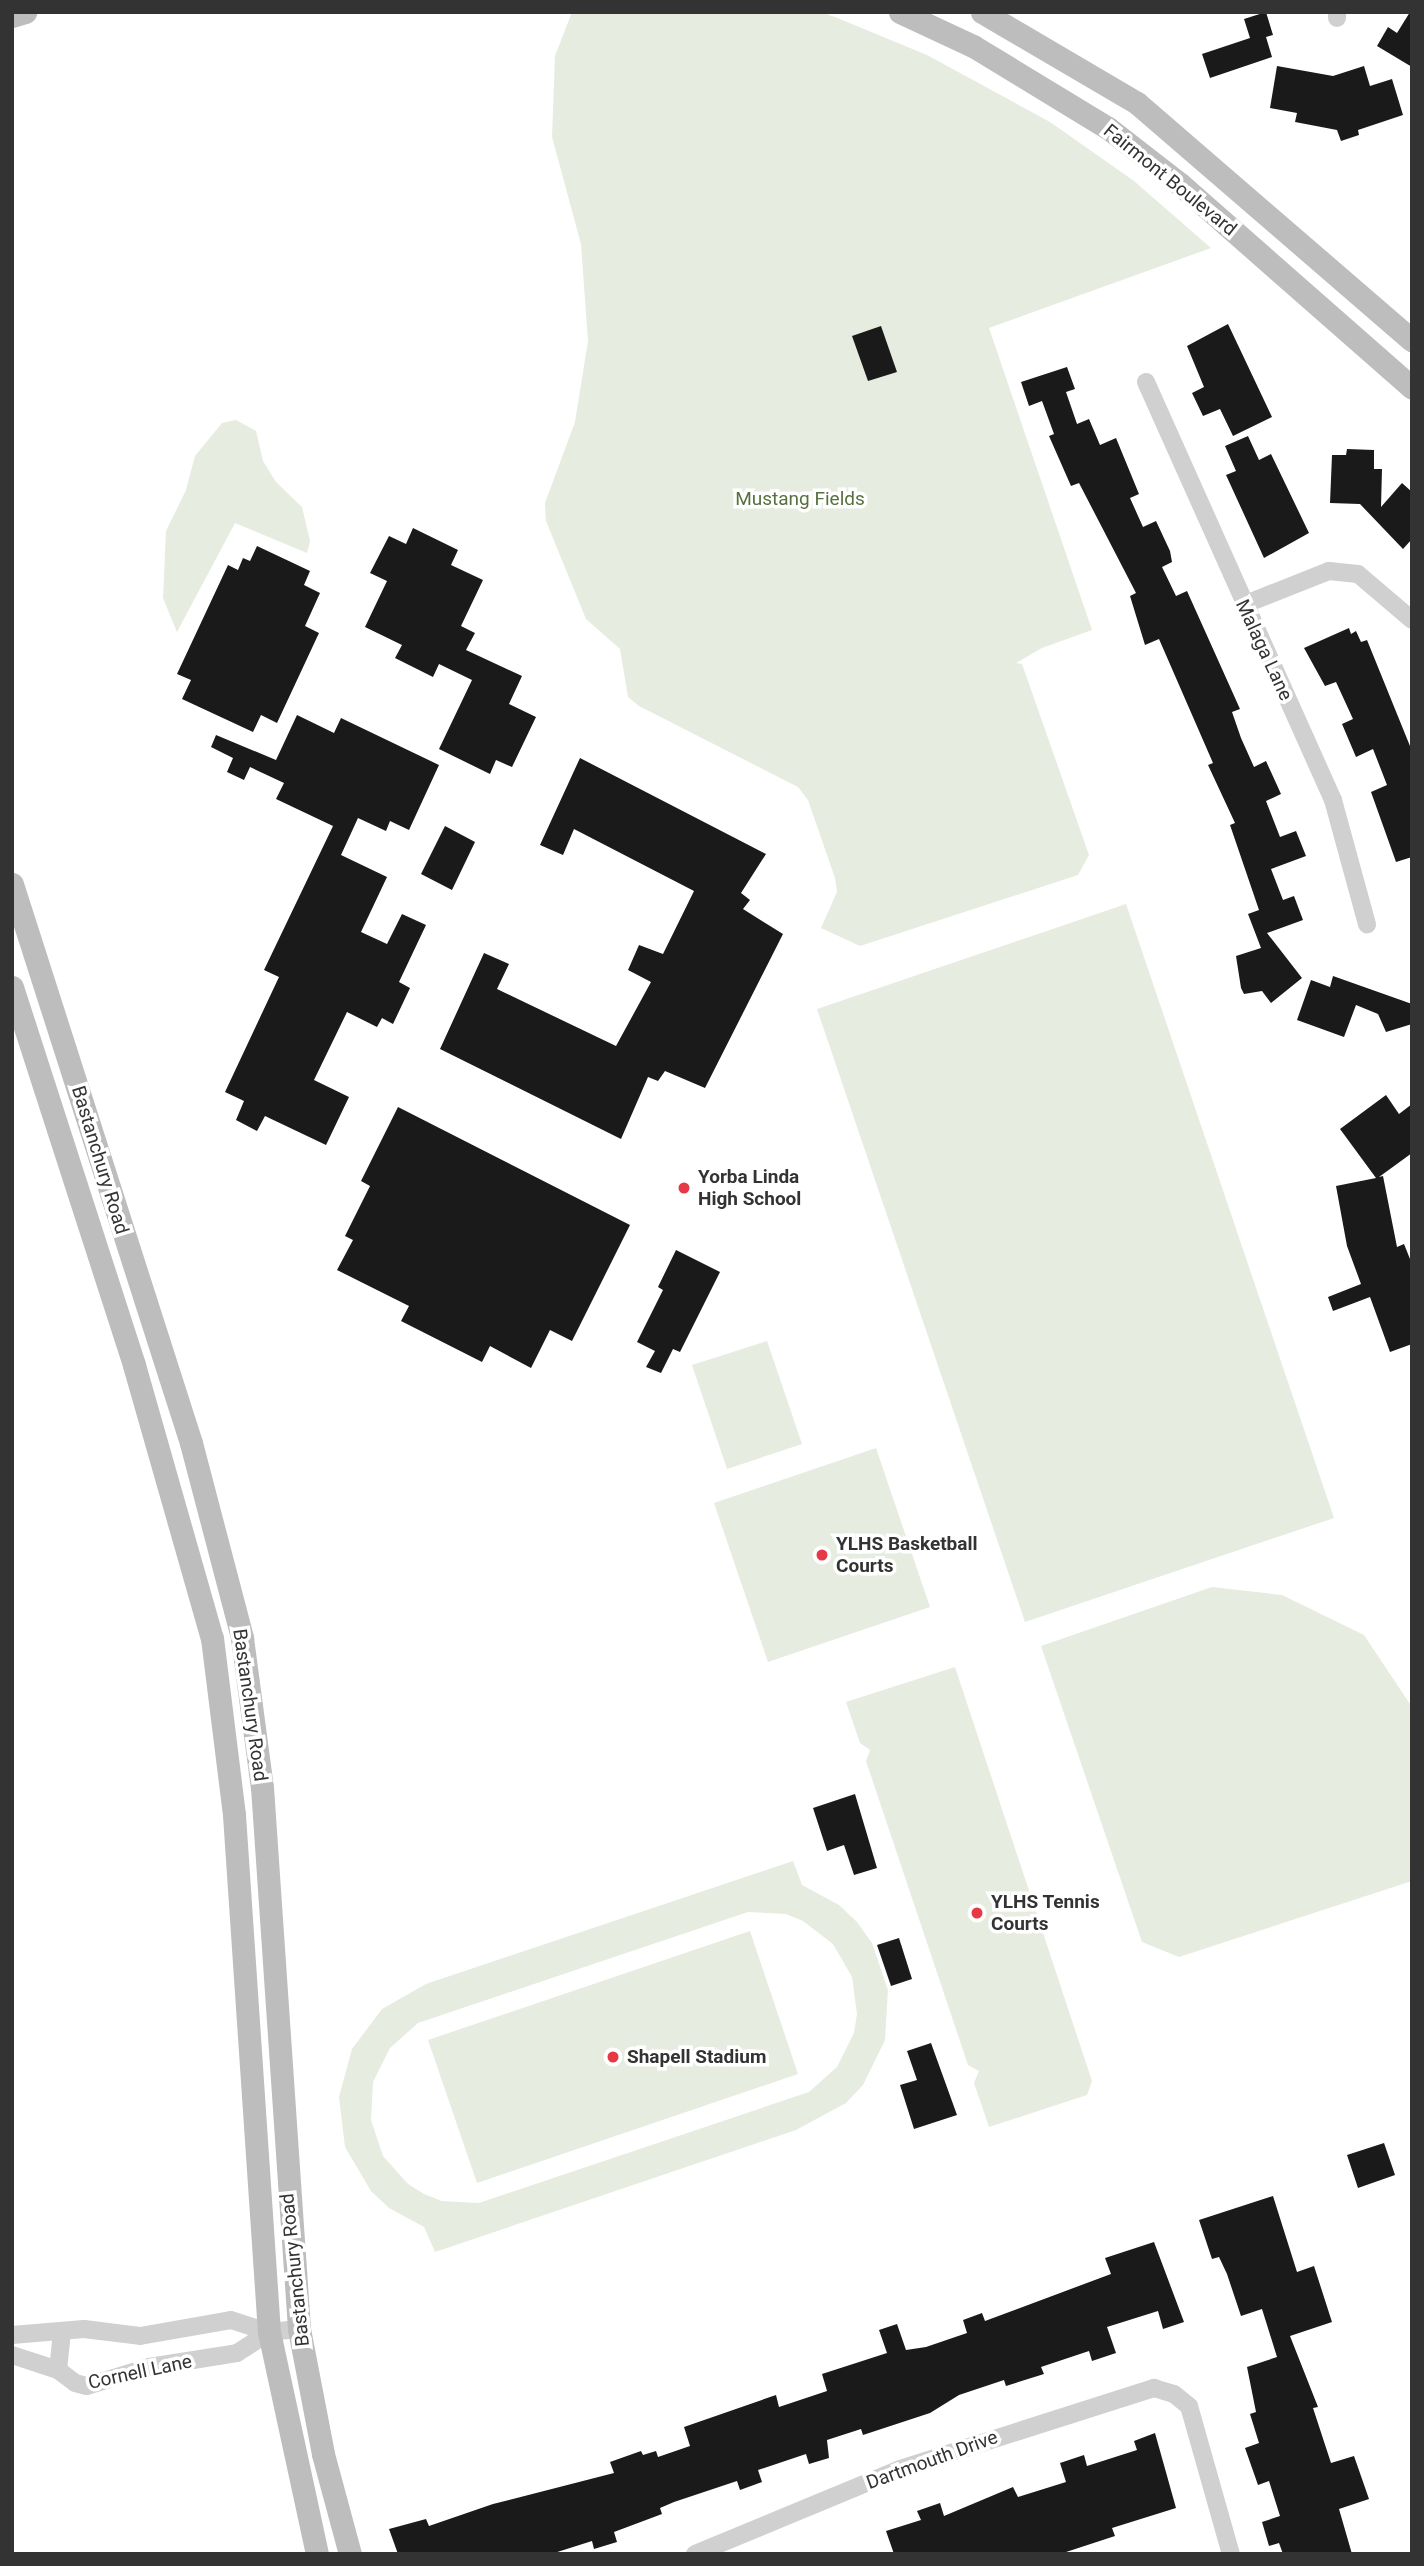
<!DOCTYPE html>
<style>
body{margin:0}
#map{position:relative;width:1424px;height:2566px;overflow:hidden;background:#fff;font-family:Roboto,sans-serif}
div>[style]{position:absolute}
.green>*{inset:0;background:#e6ecdf}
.building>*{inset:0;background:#1a1a1a}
.street>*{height:18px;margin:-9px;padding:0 9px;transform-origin:9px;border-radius:9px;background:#d0d0d0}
.secondary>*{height:23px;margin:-11.5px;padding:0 11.5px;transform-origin:11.5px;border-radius:11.5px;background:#bdbdbd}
.dots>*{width:19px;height:19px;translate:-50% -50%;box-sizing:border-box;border:4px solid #fff;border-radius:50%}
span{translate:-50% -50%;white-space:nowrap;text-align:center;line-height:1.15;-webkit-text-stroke:7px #fff;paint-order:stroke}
.street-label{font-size:19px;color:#333}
.park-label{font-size:19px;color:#56703f}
.poi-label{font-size:19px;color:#333;font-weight:700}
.left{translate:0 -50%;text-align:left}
.frame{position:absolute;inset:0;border:14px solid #333;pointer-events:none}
</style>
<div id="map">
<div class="green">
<i style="clip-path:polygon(572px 12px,820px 12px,835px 17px,927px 55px,1050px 122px,1134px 181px,1211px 248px,989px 328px,1092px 630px,1042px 648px,1016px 663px,1022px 664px,1089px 855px,1078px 875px,860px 946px,821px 928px,837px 892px,835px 878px,808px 800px,798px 787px,639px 706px,628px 697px,620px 649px,586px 619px,546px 521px,545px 503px,575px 422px,588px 341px,581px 244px,552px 137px,555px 56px)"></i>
<i style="clip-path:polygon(236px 420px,256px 431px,263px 461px,276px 482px,302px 507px,310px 541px,307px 553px,235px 523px,177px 632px,163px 598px,166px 531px,186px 490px,195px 456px,222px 423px)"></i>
<i style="clip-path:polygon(1126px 904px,1334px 1518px,1025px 1622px,817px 1009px)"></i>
<i style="clip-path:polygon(767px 1341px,802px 1444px,727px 1469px,692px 1365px)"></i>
<i style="clip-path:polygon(876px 1448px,930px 1607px,768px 1662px,714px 1503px)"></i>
<i style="clip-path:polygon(1212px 1587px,1282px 1595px,1364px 1635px,1412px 1707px,1412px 1881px,1179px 1957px,1142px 1942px,1041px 1646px)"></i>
<i style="clip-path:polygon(955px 1667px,1092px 2081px,1087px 2095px,989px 2127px,974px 2083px,979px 2071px,968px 2065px,866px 1761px,870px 1750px,860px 1743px,846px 1702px)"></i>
<i style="clip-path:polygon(evenodd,793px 1861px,802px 1885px,839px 1905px,857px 1922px,872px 1943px,888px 1990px,885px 2040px,863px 2085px,846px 2103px,796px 2130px,435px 2252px,424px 2227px,389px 2208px,371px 2191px,345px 2147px,339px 2097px,352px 2049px,382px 2009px,426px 1984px,793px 1861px,748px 1912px,786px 1914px,803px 1921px,833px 1944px,852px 1977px,857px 2014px,854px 2033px,837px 2067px,809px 2092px,479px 2203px,442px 2201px,424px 2194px,408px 2184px,383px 2156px,371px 2120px,373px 2082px,390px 2048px,418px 2023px,748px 1912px)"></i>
<i style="clip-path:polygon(750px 1931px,798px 2074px,477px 2183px,428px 2040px)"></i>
</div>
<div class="building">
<i style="clip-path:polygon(1266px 12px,1273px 35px,1266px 37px,1272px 57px,1210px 78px,1202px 54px,1250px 38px,1244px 19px)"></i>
<i style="clip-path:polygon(1410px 12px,1412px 12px,1412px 67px,1377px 46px,1388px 27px,1397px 33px)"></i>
<i style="clip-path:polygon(1277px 66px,1333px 76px,1364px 66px,1370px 86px,1392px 79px,1403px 115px,1358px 130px,1359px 135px,1341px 141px,1337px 130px,1295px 122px,1297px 113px,1270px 108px)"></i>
<i style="clip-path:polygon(1228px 324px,1272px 417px,1233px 436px,1220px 409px,1203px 416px,1192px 393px,1204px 387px,1187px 346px)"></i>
<i style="clip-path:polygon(881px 326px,897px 372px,868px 381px,852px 336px)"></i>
<i style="clip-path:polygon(1067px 367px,1075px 389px,1066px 392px,1077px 424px,1089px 419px,1100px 445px,1116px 438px,1139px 494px,1130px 498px,1143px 527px,1156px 521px,1170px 551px,1172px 562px,1162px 567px,1176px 596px,1187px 591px,1240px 709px,1232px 712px,1241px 738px,1254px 767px,1266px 761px,1281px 794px,1266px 801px,1280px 837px,1296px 831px,1306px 856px,1271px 869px,1283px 900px,1294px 896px,1303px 920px,1267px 933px,1302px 978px,1271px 1003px,1262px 991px,1244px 994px,1241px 988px,1236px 956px,1261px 948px,1248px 914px,1259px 910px,1230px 825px,1235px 823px,1208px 765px,1213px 763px,1159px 639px,1145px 645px,1130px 596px,1136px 593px,1079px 483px,1071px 486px,1049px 436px,1054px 434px,1042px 401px,1029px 406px,1021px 382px)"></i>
<i style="clip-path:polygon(1248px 436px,1259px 460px,1271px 454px,1309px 533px,1264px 558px,1226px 475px,1236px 471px,1225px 446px)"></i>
<i style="clip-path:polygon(1347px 449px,1374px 450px,1374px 469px,1382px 469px,1381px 507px,1402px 483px,1412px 492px,1412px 539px,1403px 549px,1360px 504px,1330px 503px,1332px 455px,1346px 455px)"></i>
<i style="clip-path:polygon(413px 528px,458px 550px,451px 565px,483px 580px,461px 626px,475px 633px,466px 650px,522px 676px,509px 704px,536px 717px,512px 767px,496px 760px,490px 774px,439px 749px,472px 680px,439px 664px,433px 677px,395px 658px,402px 645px,365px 627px,387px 581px,370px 573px,389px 536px,406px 544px)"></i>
<i style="clip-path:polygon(257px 546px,310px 571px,304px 585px,320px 593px,305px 626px,319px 633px,277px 723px,261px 715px,253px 732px,182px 699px,191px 680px,177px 674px,228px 565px,238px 570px,243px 558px,250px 561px)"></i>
<i style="clip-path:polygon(1349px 628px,1351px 634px,1356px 631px,1361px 642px,1367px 640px,1412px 751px,1412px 857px,1396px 862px,1371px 792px,1387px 785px,1373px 749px,1356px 757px,1342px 724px,1353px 719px,1336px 682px,1325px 686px,1304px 648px)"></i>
<i style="clip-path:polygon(297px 715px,334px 733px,341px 718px,439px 765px,409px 830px,390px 821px,386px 831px,358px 818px,341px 855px,387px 877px,361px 932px,387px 944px,402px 914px,426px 925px,399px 982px,410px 988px,393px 1024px,382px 1018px,377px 1027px,347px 1012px,314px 1080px,349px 1097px,326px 1145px,265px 1116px,257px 1131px,236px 1120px,244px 1101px,225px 1092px,279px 977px,264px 970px,333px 826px,276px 799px,284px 783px,250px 767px,244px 780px,227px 772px,233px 758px,211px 747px,216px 735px,276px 760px)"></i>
<i style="clip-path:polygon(580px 758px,766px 854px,741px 893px,750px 900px,743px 909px,783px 934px,705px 1088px,665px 1071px,658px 1081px,648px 1077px,621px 1139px,440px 1049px,484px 953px,509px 964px,497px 989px,616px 1046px,651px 982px,628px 970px,639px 945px,663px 954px,694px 891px,574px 829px,563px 855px,540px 845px)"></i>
<i style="clip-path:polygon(445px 826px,475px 842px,452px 890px,421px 874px)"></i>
<i style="clip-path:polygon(1333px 976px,1412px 1004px,1412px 1024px,1386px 1032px,1378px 1014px,1356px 1005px,1344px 1037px,1297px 1020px,1311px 980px,1330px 987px)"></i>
<i style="clip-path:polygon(1386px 1095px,1399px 1114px,1412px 1104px,1412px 1153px,1379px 1177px,1383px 1176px,1397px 1247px,1404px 1244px,1412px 1264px,1412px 1344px,1390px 1352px,1370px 1297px,1333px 1311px,1328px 1297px,1361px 1284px,1347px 1246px,1336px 1186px,1376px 1178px,1340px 1129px)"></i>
<i style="clip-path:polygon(398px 1107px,630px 1225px,572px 1341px,550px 1330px,531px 1368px,490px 1346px,482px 1362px,401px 1321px,409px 1306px,337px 1270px,353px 1240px,345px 1236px,370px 1186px,361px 1181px)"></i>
<i style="clip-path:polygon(676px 1250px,720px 1272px,680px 1352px,673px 1349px,661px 1373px,646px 1367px,655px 1351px,637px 1342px,663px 1290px,658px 1287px)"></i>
<i style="clip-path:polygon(855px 1794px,877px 1868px,854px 1875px,844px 1845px,827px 1851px,813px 1808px)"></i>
<i style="clip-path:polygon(899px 1938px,912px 1979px,891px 1986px,877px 1945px)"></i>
<i style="clip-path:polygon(931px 2043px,957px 2115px,914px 2129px,900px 2085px,917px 2080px,907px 2051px)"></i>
<i style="clip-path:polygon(1384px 2143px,1395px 2175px,1358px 2188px,1347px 2155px)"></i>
<i style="clip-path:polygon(1273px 2196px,1297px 2272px,1314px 2266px,1332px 2322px,1290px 2336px,1318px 2407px,1313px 2408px,1331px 2463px,1354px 2456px,1369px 2499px,1339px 2509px,1352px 2554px,1283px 2554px,1279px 2543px,1269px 2546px,1262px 2522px,1280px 2516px,1269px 2481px,1258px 2485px,1245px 2448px,1259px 2443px,1250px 2414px,1256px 2412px,1247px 2367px,1277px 2357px,1262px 2309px,1241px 2316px,1227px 2274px,1219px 2257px,1212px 2259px,1199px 2220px)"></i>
<i style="clip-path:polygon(1154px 2242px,1184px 2322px,1163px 2329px,1158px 2311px,1107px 2327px,1116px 2353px,1092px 2361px,1089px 2351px,1041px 2367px,1044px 2374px,1006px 2386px,1004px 2380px,959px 2395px,930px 2413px,863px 2435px,861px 2429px,827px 2440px,829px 2458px,809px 2464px,806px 2454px,758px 2470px,762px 2482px,740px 2490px,737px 2481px,674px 2502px,660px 2508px,662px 2514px,614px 2532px,617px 2542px,594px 2549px,592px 2541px,551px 2554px,398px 2554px,389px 2529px,426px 2519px,429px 2526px,493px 2504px,614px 2473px,610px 2462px,641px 2451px,643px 2455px,656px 2451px,658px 2457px,690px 2446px,684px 2427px,776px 2395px,779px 2407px,827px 2391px,822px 2374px,887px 2353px,879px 2330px,897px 2324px,906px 2350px,926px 2347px,967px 2333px,963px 2320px,982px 2313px,985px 2321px,1111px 2274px,1105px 2258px)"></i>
<i style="clip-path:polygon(1155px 2433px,1176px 2508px,1112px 2528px,1115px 2536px,1060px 2554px,894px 2554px,886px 2531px,921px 2520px,917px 2511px,940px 2503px,944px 2516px,1013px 2487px,1018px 2497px,1066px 2482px,1060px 2463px,1084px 2455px,1087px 2466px,1137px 2450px,1134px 2441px)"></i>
</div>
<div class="street">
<i style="left:1337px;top:18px;width:6px;rotate:-90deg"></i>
<i style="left:1146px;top:382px;width:458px;rotate:65.9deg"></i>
<i style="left:1333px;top:800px;width:129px;rotate:74.7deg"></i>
<i style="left:1243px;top:605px;width:92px;rotate:-21.6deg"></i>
<i style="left:1329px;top:571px;width:29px;rotate:6deg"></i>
<i style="left:1358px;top:574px;width:71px;rotate:40.4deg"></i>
<i style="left:12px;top:2335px;width:72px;rotate:-4.8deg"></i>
<i style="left:84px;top:2329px;width:56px;rotate:7.1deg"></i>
<i style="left:140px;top:2336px;width:92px;rotate:-10deg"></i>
<i style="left:231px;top:2320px;width:40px;rotate:18deg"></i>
<i style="left:269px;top:2332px;width:30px;rotate:-6deg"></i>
<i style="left:12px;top:2355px;width:48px;rotate:18.1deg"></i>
<i style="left:58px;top:2370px;width:21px;rotate:37deg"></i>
<i style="left:75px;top:2383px;width:12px;rotate:14deg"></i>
<i style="left:87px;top:2386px;width:65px;rotate:-17deg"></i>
<i style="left:149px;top:2367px;width:89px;rotate:-9deg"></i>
<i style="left:237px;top:2353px;width:38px;rotate:-33deg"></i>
<i style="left:58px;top:2370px;width:36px;rotate:-84deg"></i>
<i style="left:695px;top:2554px;width:222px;rotate:-22.5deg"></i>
<i style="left:900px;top:2469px;width:267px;rotate:-17.7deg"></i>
<i style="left:1154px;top:2388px;width:21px;rotate:17deg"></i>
<i style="left:1174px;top:2394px;width:19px;rotate:39deg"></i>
<i style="left:1189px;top:2406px;width:154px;rotate:74.2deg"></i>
</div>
<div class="secondary">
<i style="left:900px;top:12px;width:81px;rotate:25deg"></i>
<i style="left:973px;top:46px;width:158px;rotate:31.3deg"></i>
<i style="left:1108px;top:128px;width:91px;rotate:37.9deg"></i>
<i style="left:1180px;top:184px;width:309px;rotate:41.3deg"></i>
<i style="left:982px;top:12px;width:180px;rotate:30.4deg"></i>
<i style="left:1137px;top:103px;width:363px;rotate:40.8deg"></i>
<i style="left:12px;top:16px;width:14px;rotate:-17deg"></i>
<i style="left:12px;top:884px;width:587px;rotate:72.24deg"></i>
<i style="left:191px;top:1443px;width:202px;rotate:75.3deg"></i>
<i style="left:242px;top:1638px;width:150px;rotate:82.4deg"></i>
<i style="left:262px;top:1787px;width:543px;rotate:86.09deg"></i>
<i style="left:299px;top:2329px;width:127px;rotate:79.1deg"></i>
<i style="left:323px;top:2454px;width:104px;rotate:74.9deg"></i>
<i style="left:12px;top:987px;width:397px;rotate:72.1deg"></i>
<i style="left:134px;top:1365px;width:284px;rotate:74.1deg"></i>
<i style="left:212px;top:1638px;width:178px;rotate:82.9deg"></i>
<i style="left:234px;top:1815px;width:518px;rotate:86.13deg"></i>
<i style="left:269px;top:2332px;width:227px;rotate:77.8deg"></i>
</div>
<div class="dots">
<i style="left:684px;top:1188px;background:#e63946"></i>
<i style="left:822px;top:1555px;background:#e63946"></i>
<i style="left:977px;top:1913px;background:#e63946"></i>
<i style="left:613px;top:2057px;background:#e63946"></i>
</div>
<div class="street-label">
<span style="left:1170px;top:180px;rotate:39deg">Fairmont Boulevard</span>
<span style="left:1264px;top:650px;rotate:65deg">Malaga Lane</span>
<span style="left:100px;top:1160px;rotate:73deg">Bastanchury Road</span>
<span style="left:250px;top:1705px;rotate:82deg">Bastanchury Road</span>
<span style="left:295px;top:2270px;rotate:-96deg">Bastanchury Road</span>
<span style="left:140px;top:2372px;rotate:-12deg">Cornell Lane</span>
<span style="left:932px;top:2460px;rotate:-20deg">Dartmouth Drive</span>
</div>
<div class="park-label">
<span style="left:800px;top:499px">Mustang Fields</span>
</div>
<div class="poi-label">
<span class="left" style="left:698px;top:1188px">Yorba Linda<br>High School</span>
<span class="left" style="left:836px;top:1555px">YLHS Basketball<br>Courts</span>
<span class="left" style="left:991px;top:1913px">YLHS Tennis<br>Courts</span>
<span class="left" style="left:627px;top:2057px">Shapell Stadium</span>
</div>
<div class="frame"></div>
</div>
